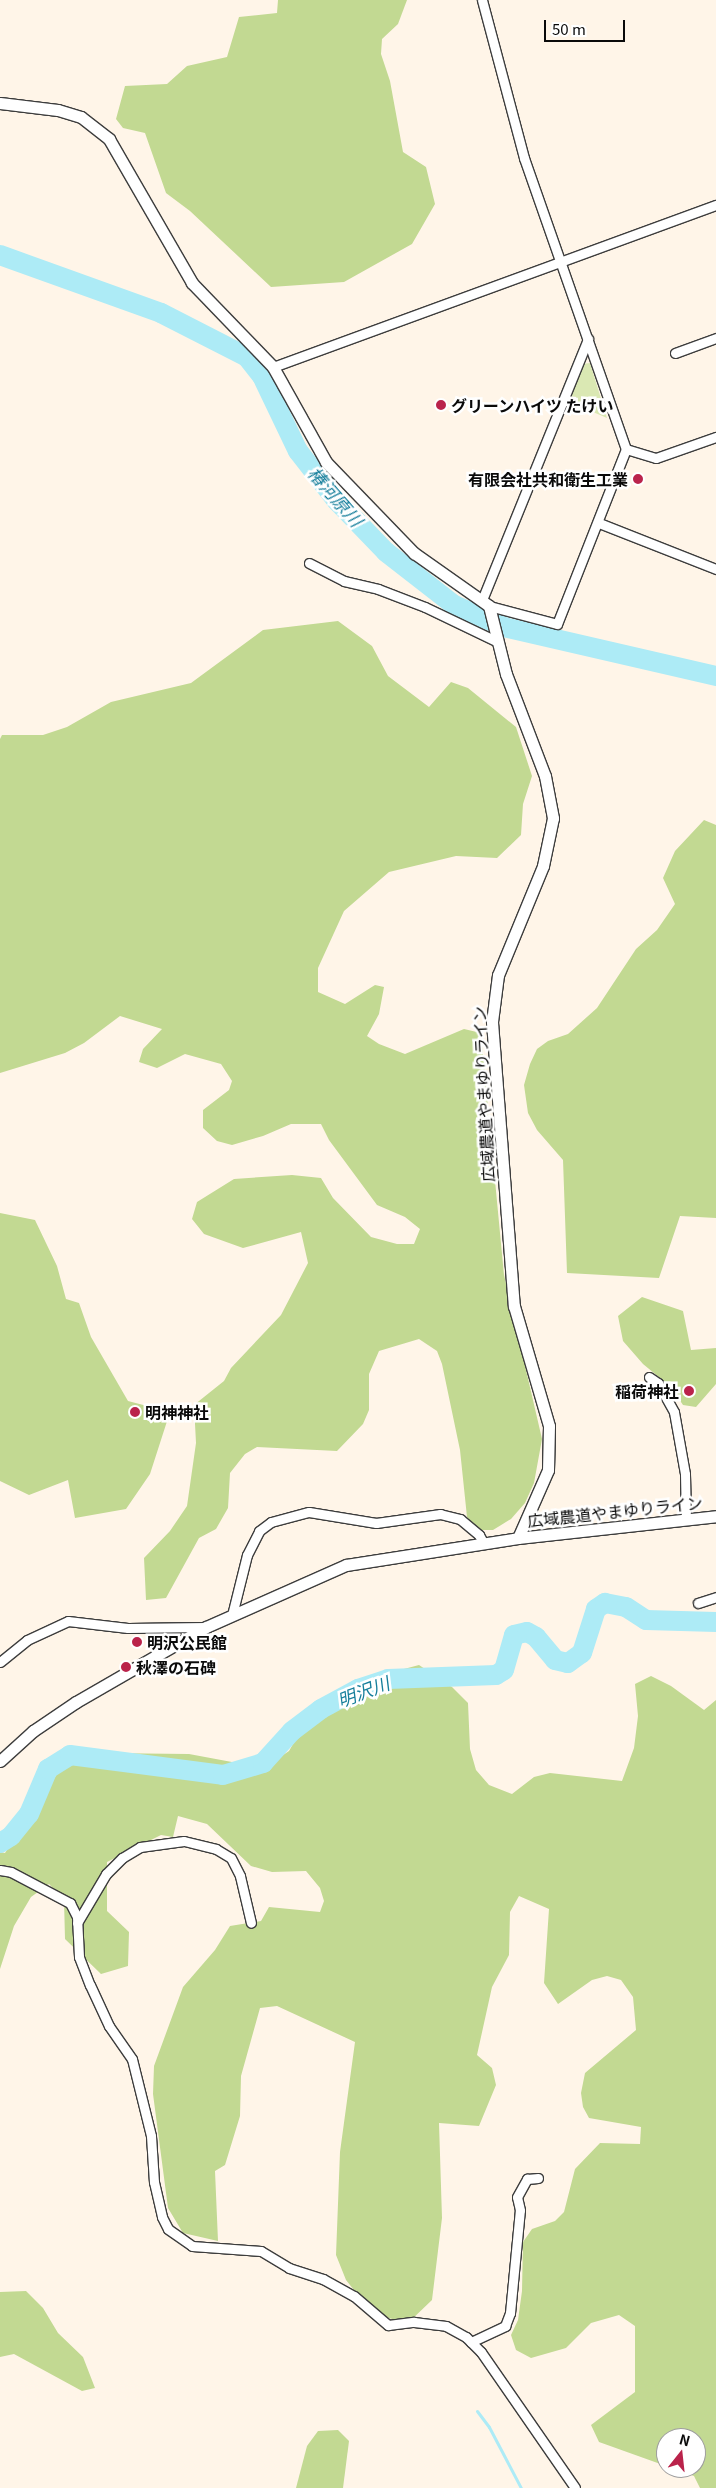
<!DOCTYPE html>
<meta charset="utf-8">
<style>
body{margin:0}
#map{position:relative;width:716px;height:2488px;overflow:hidden;background:#fff5e8;font-family:Georgia,"Noto Sans JP",serif}
div>[style]{position:absolute}
.green>*{inset:0;background:#dae8b3}
.forest>*{inset:0;background:#c2d992}
.stream>*{height:3px;margin:-1.5px;padding:0 1.5px;transform-origin:1.5px;border-radius:1.5px;background:#adebf6}
.river>*{height:20px;margin:-10px;padding:0 10px;transform-origin:10px;border-radius:10px;background:#adebf6}
.roads{filter:drop-shadow(1px 0 #3d3d3d) drop-shadow(-1px 0 #3d3d3d) drop-shadow(0 1px #3d3d3d) drop-shadow(0 -1px #3d3d3d)}
.minor>*{height:9px;margin:-4.5px;padding:0 4.5px;transform-origin:4.5px;border-radius:4.5px;background:#fff}
.tertiary>*{height:11px;margin:-5.5px;padding:0 5.5px;transform-origin:5.5px;border-radius:5.5px;background:#fff}
.dots>*{width:14px;height:14px;translate:-50% -50%;box-sizing:border-box;border:2px solid #fff;border-radius:50%}
span{translate:-50% -50%;white-space:nowrap;text-align:center;line-height:1.15;-webkit-text-stroke:5px #fff;paint-order:stroke}
.poi-label{font-size:16px;color:#0a0a0a;font-weight:700}
.left{translate:0 -50%;text-align:left}
.right{translate:-100% -50%;text-align:right}
.street-label{font-size:16px;color:#0a0a0a}
.water-label{font-size:18px;color:#157e9b;font-style:italic}
.north{position:absolute;left:656px;top:2428px;width:50px;height:50px;box-sizing:border-box;background:#fff;border:1px solid #9d9d9d;border-radius:50%;rotate:16deg;font-size:14px;font-weight:700;line-height:20px;text-align:center;color:#0a0a0a}
.north::after{content:'';display:block;margin:auto;width:18px;height:22px;background:#ba234b;clip-path:polygon(50% 0,100% 100%,50% 72%,0 100%)}
.scale{position:absolute;left:544px;top:20px;width:81px;height:22px;box-sizing:border-box;border:2px solid #0a0a0a;border-top:0;padding-left:6px;font-size:15px;line-height:18px;white-space:nowrap;color:#0a0a0a;-webkit-text-stroke:4px #fff;paint-order:stroke}
</style>
<div id="map">
<div class="green">
<i style="clip-path:polygon(590px 363px,607px 418px,567px 401px,582px 364px)"></i>
</div>
<div class="forest">
<i style="clip-path:polygon(278px 0,407px 0,398px 24px,382px 39px,381px 54px,390px 81px,403px 152px,426px 167px,435px 204px,412px 244px,344px 282px,271px 287px,190px 211px,166px 193px,145px 133px,123px 128px,116px 119px,125px 86px,167px 84px,187px 66px,227px 57px,239px 17px,277px 13px)"></i>
<i style="clip-path:polygon(338px 621px,372px 646px,388px 676px,429px 707px,451px 682px,468px 688px,516px 727px,532px 776px,523px 804px,521px 835px,497px 858px,456px 856px,389px 872px,344px 911px,318px 968px,318px 992px,345px 1004px,375px 985px,384px 987px,379px 1014px,367px 1036px,379px 1044px,405px 1054px,464px 1029px,481px 1033px,504px 1275px,542px 1439px,534px 1483px,525px 1503px,511px 1519px,493px 1530px,478px 1530px,467px 1517px,460px 1450px,442px 1364px,437px 1351px,419px 1339px,379px 1351px,369px 1374px,369px 1410px,363px 1424px,337px 1451px,257px 1447px,245px 1454px,230px 1473px,228px 1508px,216px 1529px,199px 1538px,166px 1598px,146px 1600px,144px 1558px,170px 1531px,187px 1506px,196px 1443px,194px 1405px,224px 1381px,231px 1368px,281px 1315px,308px 1263px,301px 1232px,243px 1248px,204px 1234px,192px 1219px,197px 1202px,234px 1179px,292px 1175px,321px 1178px,333px 1198px,371px 1237px,397px 1244px,414px 1244px,420px 1229px,405px 1217px,377px 1205px,329px 1140px,321px 1124px,291px 1124px,263px 1136px,232px 1145px,217px 1141px,203px 1128px,203px 1110px,229px 1090px,232px 1081px,221px 1064px,185px 1054px,157px 1068px,139px 1062px,143px 1049px,162px 1029px,120px 1016px,84px 1043px,65px 1053px,0 1073px,0 739px,2px 735px,43px 735px,67px 727px,111px 702px,191px 683px,263px 630px)"></i>
<i style="clip-path:polygon(704px 820px,716px 825px,716px 1218px,680px 1216px,659px 1278px,567px 1273px,563px 1160px,537px 1130px,528px 1113px,524px 1085px,530px 1064px,537px 1049px,548px 1041px,568px 1034px,597px 1008px,636px 949px,657px 930px,675px 904px,663px 878px,675px 851px)"></i>
<i style="clip-path:polygon(0 1213px,35px 1220px,57px 1266px,66px 1299px,79px 1303px,91px 1337px,128px 1401px,170px 1412px,150px 1474px,126px 1509px,75px 1518px,68px 1480px,29px 1495px,0 1481px)"></i>
<i style="clip-path:polygon(642px 1297px,683px 1311px,691px 1350px,716px 1348px,716px 1384px,696px 1407px,683px 1405px,671px 1387px,643px 1364px,623px 1341px,618px 1316px)"></i>
<i style="clip-path:polygon(419px 1665px,452px 1687px,468px 1703px,470px 1749px,476px 1770px,489px 1785px,512px 1794px,534px 1777px,550px 1773px,622px 1781px,634px 1748px,638px 1716px,635px 1684px,651px 1676px,671px 1686px,704px 1710px,716px 1700px,716px 2488px,700px 2488px,694px 2476px,671px 2468px,696px 2468px,696px 2438px,666px 2438px,666px 2466px,599px 2442px,591px 2425px,635px 2392px,635px 2326px,619px 2315px,591px 2323px,566px 2348px,531px 2358px,516px 2350px,511px 2335px,518px 2320px,522px 2291px,523px 2242px,532px 2229px,555px 2221px,564px 2212px,575px 2169px,600px 2143px,640px 2144px,641px 2127px,589px 2118px,583px 2107px,581px 2093px,585px 2073px,636px 2030px,633px 1997px,621px 1980px,607px 1976px,592px 1980px,558px 2004px,544px 1983px,549px 1909px,519px 1896px,510px 1912px,509px 1955px,492px 1987px,477px 2055px,492px 2068px,496px 2085px,479px 2126px,439px 2123px,442px 2218px,432px 2300px,408px 2323px,373px 2314px,346px 2280px,336px 2255px,340px 2152px,355px 2042px,277px 2006px,260px 2008px,241px 2076px,240px 2116px,225px 2165px,215px 2171px,218px 2241px,183px 2233px,168px 2208px,153px 2094px,154px 2066px,183px 1987px,215px 1950px,230px 1926px,261px 1921px,269px 1907px,320px 1912px,324px 1901px,320px 1888px,306px 1871px,272px 1872px,251px 1866px,207px 1824px,178px 1816px,173px 1837px,161px 1835px,107px 1862px,107px 1911px,129px 1932px,128px 1966px,101px 1974px,65px 1939px,64px 1900px,49px 1884px,31px 1897px,14px 1926px,0 1969px,0 1852px,5px 1853px,61px 1768px,101px 1753px,189px 1754px,264px 1768px,289px 1751px,315px 1706px,359px 1681px)"></i>
<i style="clip-path:polygon(26px 2291px,43px 2308px,58px 2333px,83px 2357px,95px 2388px,82px 2391px,14px 2354px,0 2357px,0 2292px)"></i>
<i style="clip-path:polygon(338px 2430px,349px 2441px,343px 2488px,296px 2488px,307px 2446px,318px 2431px)"></i>
</div>
<div class="stream">
<i style="left:477px;top:2411px;width:20px;rotate:53deg"></i>
<i style="left:489px;top:2427px;width:69px;rotate:62.3deg"></i>
</div>
<div class="river">
<i style="left:0;top:255px;width:171px;rotate:19.8deg"></i>
<i style="left:161px;top:313px;width:97px;rotate:27.1deg"></i>
<i style="left:247px;top:357px;width:24px;rotate:52deg"></i>
<i style="left:262px;top:376px;width:83px;rotate:64.4deg"></i>
<i style="left:298px;top:451px;width:62px;rotate:52.2deg"></i>
<i style="left:336px;top:500px;width:72px;rotate:46.1deg"></i>
<i style="left:386px;top:552px;width:86px;rotate:37.9deg"></i>
<i style="left:454px;top:605px;width:55px;rotate:23.7deg"></i>
<i style="left:504px;top:627px;width:218px;rotate:13deg"></i>
<i style="left:0;top:1843px;width:13px;rotate:-32deg"></i>
<i style="left:11px;top:1836px;width:28px;rotate:-51deg"></i>
<i style="left:29px;top:1814px;width:49px;rotate:-67.1deg"></i>
<i style="left:48px;top:1769px;width:26px;rotate:-32deg"></i>
<i style="left:70px;top:1755px;width:154px;rotate:7.4deg"></i>
<i style="left:223px;top:1775px;width:42px;rotate:-16.7deg"></i>
<i style="left:263px;top:1763px;width:43px;rotate:-47.8deg"></i>
<i style="left:292px;top:1731px;width:36px;rotate:-37deg"></i>
<i style="left:321px;top:1709px;width:42px;rotate:-28.4deg"></i>
<i style="left:358px;top:1689px;width:32px;rotate:-18deg"></i>
<i style="left:388px;top:1679px;width:108px;rotate:-2.1deg"></i>
<i style="left:496px;top:1675px;width:9px;rotate:-32deg"></i>
<i style="left:504px;top:1670px;width:36px;rotate:-74deg"></i>
<i style="left:514px;top:1635px;width:13px;rotate:-13deg"></i>
<i style="left:527px;top:1632px;width:10px;rotate:29deg"></i>
<i style="left:536px;top:1637px;width:30px;rotate:50deg"></i>
<i style="left:555px;top:1660px;width:13px;rotate:13deg"></i>
<i style="left:568px;top:1663px;width:17px;rotate:-36deg"></i>
<i style="left:582px;top:1653px;width:46px;rotate:-72.3deg"></i>
<i style="left:596px;top:1609px;width:11px;rotate:-34deg"></i>
<i style="left:605px;top:1603px;width:21px;rotate:11deg"></i>
<i style="left:626px;top:1607px;width:24px;rotate:33deg"></i>
<i style="left:646px;top:1620px;width:70px;rotate:1.6deg"></i>
</div>
<div class="roads">
<div class="minor">
<i style="left:482px;top:0;width:163px;rotate:75.1deg"></i>
<i style="left:524px;top:158px;width:308px;rotate:70.7deg"></i>
<i style="left:626px;top:449px;width:188px;rotate:111.5deg"></i>
<i style="left:557px;top:624px;width:70px;rotate:-165.2deg"></i>
<i style="left:675px;top:353px;width:44px;rotate:-20.1deg"></i>
<i style="left:273px;top:367px;width:472px;rotate:-20.1deg"></i>
<i style="left:626px;top:449px;width:31px;rotate:17deg"></i>
<i style="left:656px;top:458px;width:64px;rotate:-19.3deg"></i>
<i style="left:599px;top:523px;width:126px;rotate:21.5deg"></i>
<i style="left:309px;top:563px;width:39px;rotate:27deg"></i>
<i style="left:344px;top:581px;width:35px;rotate:13deg"></i>
<i style="left:378px;top:589px;width:50px;rotate:21deg"></i>
<i style="left:425px;top:607px;width:79px;rotate:25.6deg"></i>
<i style="left:482px;top:600px;width:282px;rotate:-67.9deg"></i>
<i style="left:649px;top:1377px;width:11px;rotate:34deg"></i>
<i style="left:658px;top:1383px;width:33px;rotate:61deg"></i>
<i style="left:674px;top:1412px;width:63px;rotate:79.9deg"></i>
<i style="left:685px;top:1474px;width:46px;rotate:88.8deg"></i>
<i style="left:698px;top:1603px;width:19px;rotate:-18deg"></i>
<i style="left:232px;top:1615px;width:62px;rotate:-76deg"></i>
<i style="left:247px;top:1555px;width:27px;rotate:-63deg"></i>
<i style="left:259px;top:1531px;width:15px;rotate:-37deg"></i>
<i style="left:271px;top:1522px;width:39px;rotate:-15deg"></i>
<i style="left:309px;top:1512px;width:68px;rotate:9.3deg"></i>
<i style="left:376px;top:1523px;width:65px;rotate:-8deg"></i>
<i style="left:440px;top:1514px;width:21px;rotate:14deg"></i>
<i style="left:460px;top:1519px;width:25px;rotate:40deg"></i>
<i style="left:479px;top:1535px;width:10px;rotate:61deg"></i>
<i style="left:0;top:1662px;width:35px;rotate:-39deg"></i>
<i style="left:27px;top:1640px;width:45px;rotate:-24.9deg"></i>
<i style="left:68px;top:1621px;width:60px;rotate:6.7deg"></i>
<i style="left:128px;top:1628px;width:78px;rotate:-0.7deg"></i>
<i style="left:0;top:1870px;width:11px;rotate:10deg"></i>
<i style="left:11px;top:1872px;width:67px;rotate:27.7deg"></i>
<i style="left:70px;top:1903px;width:16px;rotate:63deg"></i>
<i style="left:77px;top:1917px;width:40px;rotate:87.1deg"></i>
<i style="left:79px;top:1957px;width:30px;rotate:69deg"></i>
<i style="left:90px;top:1985px;width:45px;rotate:65.1deg"></i>
<i style="left:109px;top:2026px;width:40px;rotate:55.1deg"></i>
<i style="left:132px;top:2059px;width:79px;rotate:76.1deg"></i>
<i style="left:151px;top:2136px;width:46px;rotate:86.3deg"></i>
<i style="left:154px;top:2182px;width:36px;rotate:77deg"></i>
<i style="left:162px;top:2217px;width:13px;rotate:63deg"></i>
<i style="left:168px;top:2229px;width:29px;rotate:35deg"></i>
<i style="left:192px;top:2246px;width:69px;rotate:4.1deg"></i>
<i style="left:261px;top:2251px;width:33px;rotate:31deg"></i>
<i style="left:289px;top:2268px;width:36px;rotate:18deg"></i>
<i style="left:323px;top:2279px;width:35px;rotate:29deg"></i>
<i style="left:354px;top:2296px;width:45px;rotate:40.5deg"></i>
<i style="left:388px;top:2325px;width:26px;rotate:-7deg"></i>
<i style="left:414px;top:2322px;width:32px;rotate:7deg"></i>
<i style="left:446px;top:2326px;width:23px;rotate:29deg"></i>
<i style="left:466px;top:2337px;width:21px;rotate:45deg"></i>
<i style="left:481px;top:2352px;width:165px;rotate:55.3deg"></i>
<i style="left:77px;top:1923px;width:57px;rotate:-59.4deg"></i>
<i style="left:106px;top:1874px;width:23px;rotate:-45deg"></i>
<i style="left:122px;top:1858px;width:21px;rotate:-31deg"></i>
<i style="left:140px;top:1847px;width:44px;rotate:-7.8deg"></i>
<i style="left:184px;top:1841px;width:33px;rotate:14deg"></i>
<i style="left:216px;top:1849px;width:17px;rotate:31deg"></i>
<i style="left:231px;top:1858px;width:20px;rotate:63deg"></i>
<i style="left:240px;top:1876px;width:48px;rotate:76.8deg"></i>
<i style="left:471px;top:2342px;width:38px;rotate:-25deg"></i>
<i style="left:505px;top:2326px;width:14px;rotate:-69deg"></i>
<i style="left:510px;top:2313px;width:103px;rotate:-84.5deg"></i>
<i style="left:520px;top:2210px;width:13px;rotate:-103deg"></i>
<i style="left:517px;top:2197px;width:21px;rotate:-61deg"></i>
<i style="left:527px;top:2179px;width:11px;rotate:-5deg"></i>
</div>
<div class="tertiary">
<i style="left:0;top:103px;width:58px;rotate:6.9deg"></i>
<i style="left:58px;top:110px;width:24px;rotate:17deg"></i>
<i style="left:81px;top:117px;width:36px;rotate:38deg"></i>
<i style="left:109px;top:139px;width:166px;rotate:60deg"></i>
<i style="left:192px;top:283px;width:117px;rotate:46deg"></i>
<i style="left:273px;top:367px;width:109px;rotate:60.8deg"></i>
<i style="left:326px;top:462px;width:127px;rotate:46deg"></i>
<i style="left:414px;top:553px;width:92px;rotate:35.2deg"></i>
<i style="left:489px;top:606px;width:70px;rotate:76deg"></i>
<i style="left:506px;top:674px;width:109px;rotate:69.1deg"></i>
<i style="left:545px;top:776px;width:43px;rotate:79.2deg"></i>
<i style="left:553px;top:818px;width:49px;rotate:101.8deg"></i>
<i style="left:543px;top:866px;width:118px;rotate:112.4deg"></i>
<i style="left:498px;top:975px;width:47px;rotate:97.3deg"></i>
<i style="left:492px;top:1022px;width:285px;rotate:85.6deg"></i>
<i style="left:514px;top:1306px;width:125px;rotate:73.7deg"></i>
<i style="left:549px;top:1426px;width:44px;rotate:91.3deg"></i>
<i style="left:548px;top:1470px;width:74px;rotate:113.8deg"></i>
<i style="left:0;top:1761px;width:45px;rotate:-42.3deg"></i>
<i style="left:33px;top:1731px;width:52px;rotate:-34deg"></i>
<i style="left:76px;top:1702px;width:150px;rotate:-30deg"></i>
<i style="left:206px;top:1627px;width:153px;rotate:-23.9deg"></i>
<i style="left:346px;top:1565px;width:174px;rotate:-8.9deg"></i>
<i style="left:518px;top:1538px;width:199px;rotate:-6.3deg"></i>
</div>
</div>
<div class="dots">
<i style="left:441px;top:405px;background:#ba234b"></i>
<i style="left:638px;top:479px;background:#ba234b"></i>
<i style="left:689px;top:1391px;background:#ba234b"></i>
<i style="left:135px;top:1412px;background:#ba234b"></i>
<i style="left:137px;top:1642px;background:#ba234b"></i>
<i style="left:126px;top:1667px;background:#ba234b"></i>
</div>
<div class="poi-label">
<span class="left" style="left:451px;top:405px">グリーンハイツ たけい</span>
<span class="right" style="left:628px;top:479px">有限会社共和衛生工業</span>
<span class="right" style="left:679px;top:1391px">稲荷神社</span>
<span class="left" style="left:145px;top:1412px">明神神社</span>
<span class="left" style="left:147px;top:1642px">明沢公民館</span>
<span class="left" style="left:136px;top:1667px">秋澤の石碑</span>
</div>
<div class="street-label">
<span style="left:483px;top:1094px;rotate:-93deg">広域農道やまゆりライン</span>
<span style="left:615px;top:1511px;rotate:-6deg">広域農道やまゆりライン</span>
</div>
<div class="water-label">
<span style="left:336px;top:496px;rotate:49deg">椿河原川</span>
<span style="left:363px;top:1691px;rotate:-21deg">明沢川</span>
</div>
<div class="north">N</div>
<div class="scale">50 m</div>
</div>
